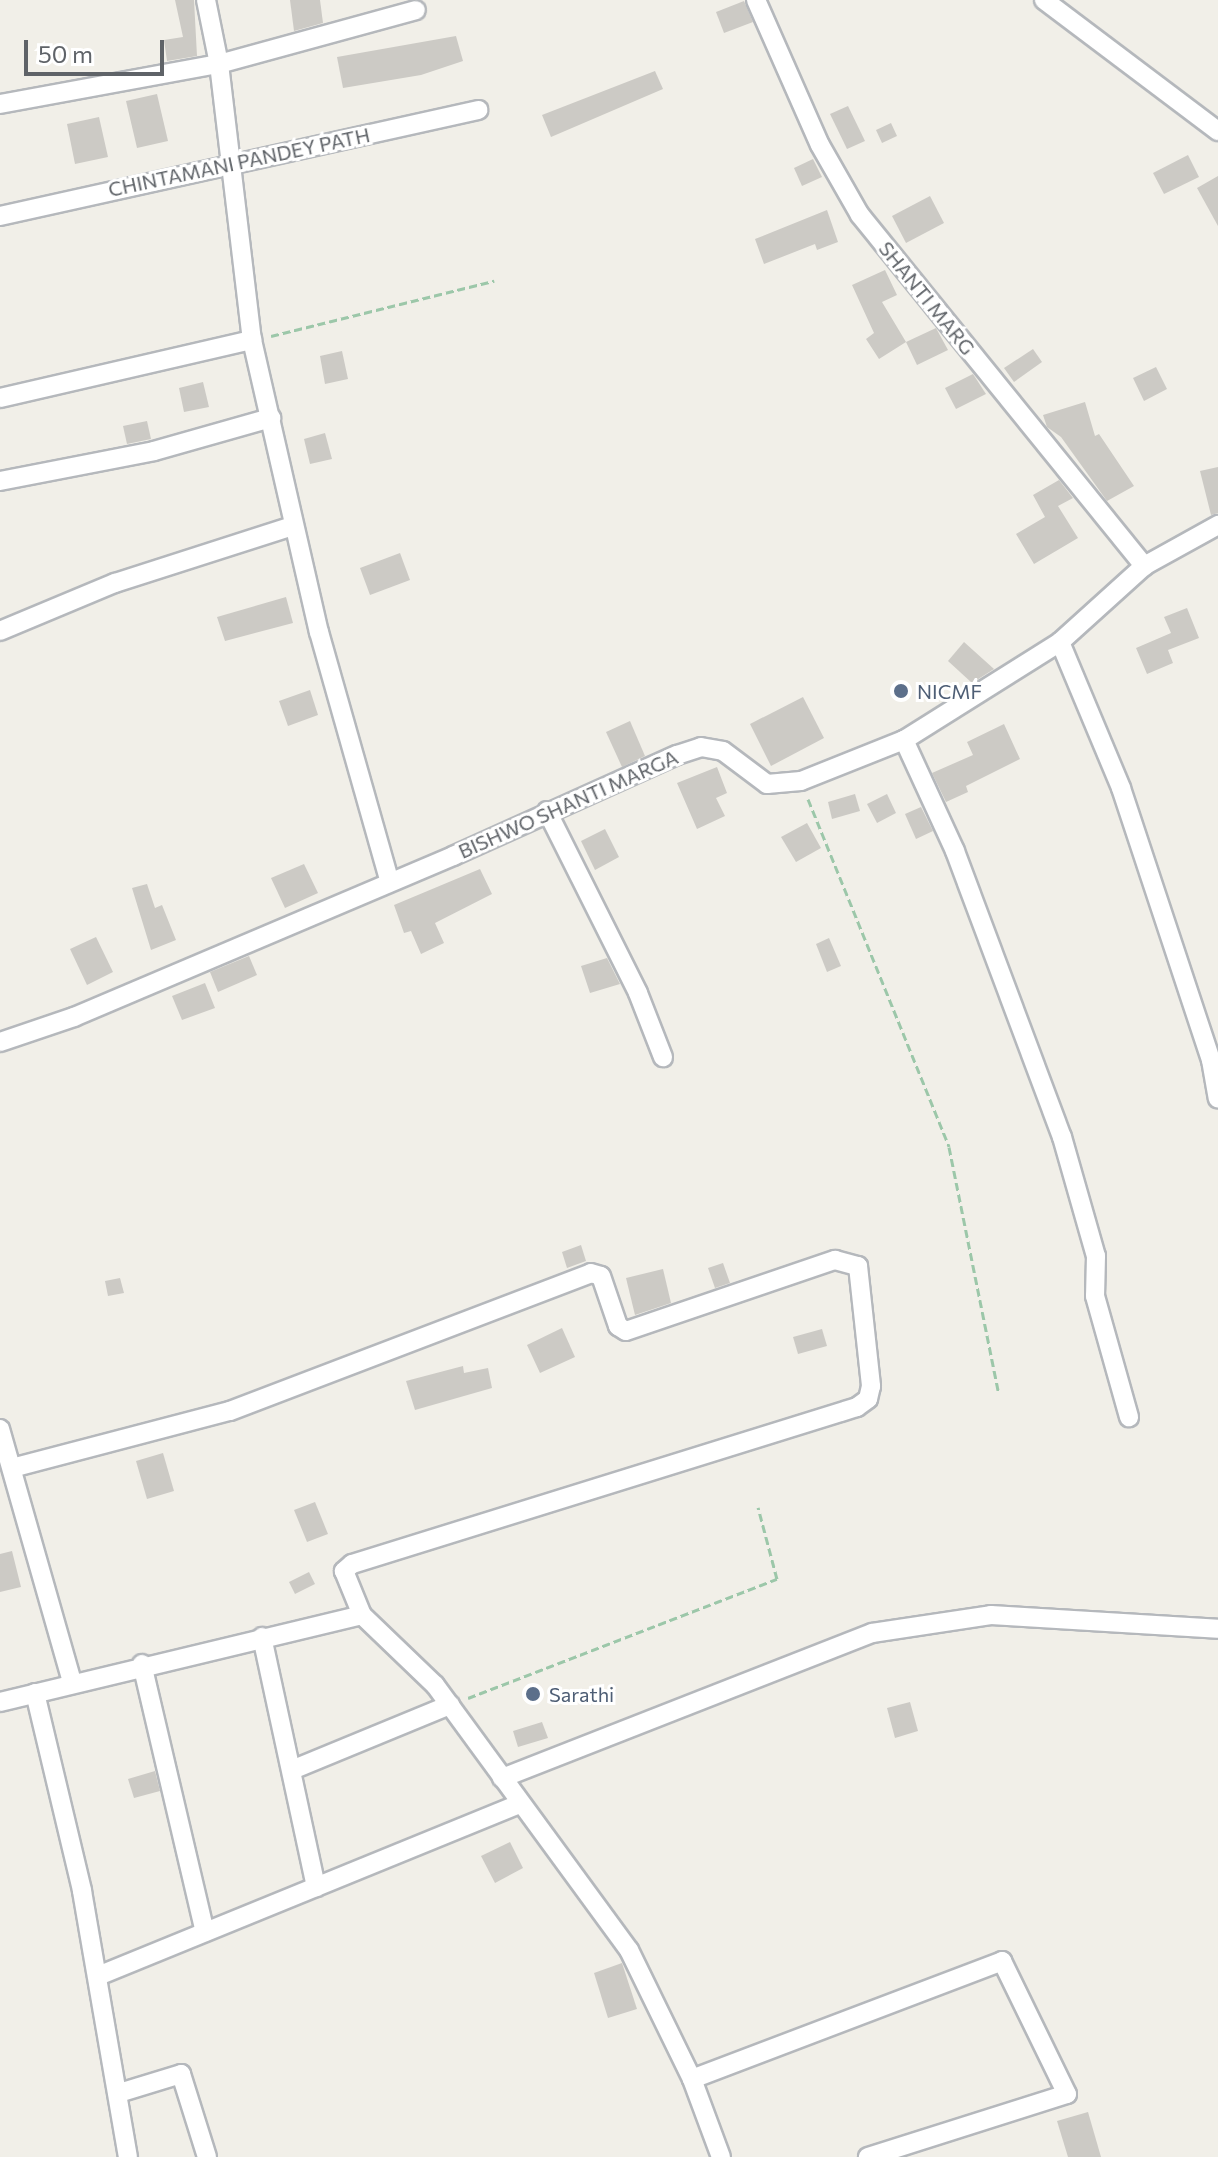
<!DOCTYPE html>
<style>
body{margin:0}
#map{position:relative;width:1218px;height:2157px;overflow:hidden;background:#f1efe8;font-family:Commissioner,sans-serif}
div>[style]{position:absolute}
.building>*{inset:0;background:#cccac5}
.path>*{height:3px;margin-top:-1.5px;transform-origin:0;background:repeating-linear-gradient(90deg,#9cc7a9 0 8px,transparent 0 12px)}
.roads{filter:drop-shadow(2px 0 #b5b8bc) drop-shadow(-2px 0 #b5b8bc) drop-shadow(0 2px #b5b8bc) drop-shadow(0 -2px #b5b8bc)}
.street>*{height:18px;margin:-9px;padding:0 9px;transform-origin:9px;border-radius:9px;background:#fff}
.dots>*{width:22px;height:22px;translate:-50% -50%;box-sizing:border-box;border:4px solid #fff;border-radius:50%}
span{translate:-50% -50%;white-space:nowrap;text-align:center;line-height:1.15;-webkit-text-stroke:6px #fff;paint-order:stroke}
.street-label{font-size:20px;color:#5f6368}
.service-label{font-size:20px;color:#4e5e75}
.left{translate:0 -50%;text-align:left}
.scale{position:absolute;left:24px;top:40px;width:140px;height:36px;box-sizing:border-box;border:4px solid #5f6368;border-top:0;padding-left:10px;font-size:24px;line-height:28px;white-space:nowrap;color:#5f6368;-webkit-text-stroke:6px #fff;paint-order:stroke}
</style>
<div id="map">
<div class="building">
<i style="clip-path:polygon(175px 0,194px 0,197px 56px,167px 61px,164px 40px,183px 37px)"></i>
<i style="clip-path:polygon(290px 0,320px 0,323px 23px,294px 31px)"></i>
<i style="clip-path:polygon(744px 1px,753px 22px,724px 33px,716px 12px)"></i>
<i style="clip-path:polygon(456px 36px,463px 61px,421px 75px,343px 88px,337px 57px)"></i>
<i style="clip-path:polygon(655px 71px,663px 89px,551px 137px,542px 115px)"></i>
<i style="clip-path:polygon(157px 94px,168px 141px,137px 148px,126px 101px)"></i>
<i style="clip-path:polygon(848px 106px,865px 141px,847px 149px,830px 114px)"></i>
<i style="clip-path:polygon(99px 117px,108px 157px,75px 164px,67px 124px)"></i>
<i style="clip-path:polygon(891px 123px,897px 136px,882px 143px,876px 130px)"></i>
<i style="clip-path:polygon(1188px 155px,1199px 177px,1164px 194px,1153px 173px)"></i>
<i style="clip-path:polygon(813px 159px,822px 177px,802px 186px,794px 168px)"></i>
<i style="clip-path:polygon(1218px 176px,1218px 226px,1197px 188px)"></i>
<i style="clip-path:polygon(930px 196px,944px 223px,906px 243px,892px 216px)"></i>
<i style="clip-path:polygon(827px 210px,838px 242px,817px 250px,815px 244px,764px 264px,755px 239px)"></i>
<i style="clip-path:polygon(885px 270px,897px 295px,882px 302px,906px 342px,879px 359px,866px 339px,874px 333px,852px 285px)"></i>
<i style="clip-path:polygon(936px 328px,948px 350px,917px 365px,906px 342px)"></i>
<i style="clip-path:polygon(1033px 349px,1042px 362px,1014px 382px,1004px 368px)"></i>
<i style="clip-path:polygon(342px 351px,348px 379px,325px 384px,320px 356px)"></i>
<i style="clip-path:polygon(1156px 367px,1167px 389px,1144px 401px,1133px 378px)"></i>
<i style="clip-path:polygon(973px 374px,986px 394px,956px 409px,945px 388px)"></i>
<i style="clip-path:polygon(203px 382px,209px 407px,184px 412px,179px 388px)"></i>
<i style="clip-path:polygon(1085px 402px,1095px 436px,1099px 434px,1134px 486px,1107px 501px,1061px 437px,1047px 427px,1043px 415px)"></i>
<i style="clip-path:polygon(147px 421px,151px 439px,127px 444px,123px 426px)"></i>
<i style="clip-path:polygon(325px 433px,332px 459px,310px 464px,304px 439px)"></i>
<i style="clip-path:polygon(1218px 467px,1218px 513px,1211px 515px,1200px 471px)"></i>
<i style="clip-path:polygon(1059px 480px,1073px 498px,1058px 506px,1078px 538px,1034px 564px,1016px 534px,1045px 517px,1033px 495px)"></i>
<i style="clip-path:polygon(400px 553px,410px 580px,370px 595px,360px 568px)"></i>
<i style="clip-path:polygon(286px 597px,293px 623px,225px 641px,217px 617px)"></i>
<i style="clip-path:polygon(1187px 608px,1199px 638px,1168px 650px,1173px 663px,1147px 674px,1136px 648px,1171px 633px,1164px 617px)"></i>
<i style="clip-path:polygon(964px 642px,994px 669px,972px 683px,948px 661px)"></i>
<i style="clip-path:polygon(310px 690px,318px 715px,288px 726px,279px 701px)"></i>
<i style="clip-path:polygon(803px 697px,824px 738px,771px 766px,750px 724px)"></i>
<i style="clip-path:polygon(630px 721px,645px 756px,622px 767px,606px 732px)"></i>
<i style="clip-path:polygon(1004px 724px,1020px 759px,966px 786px,968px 792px,946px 802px,932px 773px,973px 755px,967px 742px)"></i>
<i style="clip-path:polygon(717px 767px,727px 793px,716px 798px,725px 816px,697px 829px,677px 783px)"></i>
<i style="clip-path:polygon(855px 794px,860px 811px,832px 819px,828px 802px)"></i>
<i style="clip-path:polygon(887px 794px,896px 813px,877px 823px,867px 804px)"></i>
<i style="clip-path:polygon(921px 807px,933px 831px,916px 839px,905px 814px)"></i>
<i style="clip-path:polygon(807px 823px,821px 848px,796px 862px,781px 837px)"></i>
<i style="clip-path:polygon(605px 829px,619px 857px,595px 870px,581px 841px)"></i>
<i style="clip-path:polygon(304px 864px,318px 893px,285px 908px,271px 878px)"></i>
<i style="clip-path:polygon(480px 869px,492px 894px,435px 923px,444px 943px,421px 954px,411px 931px,404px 933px,394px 905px)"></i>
<i style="clip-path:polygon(147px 884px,155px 908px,162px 905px,176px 940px,151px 950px,132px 888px)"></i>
<i style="clip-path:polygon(96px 937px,113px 972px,87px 985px,70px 949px)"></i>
<i style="clip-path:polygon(829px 938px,841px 966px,827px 972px,816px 944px)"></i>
<i style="clip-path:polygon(249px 956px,257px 975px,218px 992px,210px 972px)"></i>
<i style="clip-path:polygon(607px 958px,620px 984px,590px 993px,581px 966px)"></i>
<i style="clip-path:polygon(205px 983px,215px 1008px,182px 1020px,172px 996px)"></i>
<i style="clip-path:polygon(581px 1245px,586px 1261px,567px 1268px,562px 1252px)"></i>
<i style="clip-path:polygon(723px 1263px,730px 1283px,715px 1288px,708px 1268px)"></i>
<i style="clip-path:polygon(663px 1269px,671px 1303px,635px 1315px,626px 1278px)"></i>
<i style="clip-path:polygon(120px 1278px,124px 1293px,108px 1296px,105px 1281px)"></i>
<i style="clip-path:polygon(562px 1328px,575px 1357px,540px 1373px,527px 1345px)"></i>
<i style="clip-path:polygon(822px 1329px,827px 1346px,798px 1354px,793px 1337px)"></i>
<i style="clip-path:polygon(463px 1366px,464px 1373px,488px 1368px,492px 1388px,415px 1410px,406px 1381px)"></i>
<i style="clip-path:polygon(163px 1453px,174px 1491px,147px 1499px,136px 1461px)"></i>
<i style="clip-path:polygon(315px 1502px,328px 1534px,307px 1542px,294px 1510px)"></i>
<i style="clip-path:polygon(12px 1551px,21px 1587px,0 1592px,0 1554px)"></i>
<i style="clip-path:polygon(309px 1572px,315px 1584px,295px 1594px,289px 1582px)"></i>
<i style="clip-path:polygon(910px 1702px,918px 1731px,895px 1738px,887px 1708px)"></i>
<i style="clip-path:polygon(542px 1722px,548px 1738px,518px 1747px,513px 1731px)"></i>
<i style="clip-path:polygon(155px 1771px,160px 1791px,134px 1798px,128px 1779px)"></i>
<i style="clip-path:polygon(510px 1842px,523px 1868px,495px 1883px,481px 1856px)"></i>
<i style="clip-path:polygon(622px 1963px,637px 2009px,608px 2018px,594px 1973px)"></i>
<i style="clip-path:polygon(1088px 2112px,1101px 2157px,1068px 2157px,1057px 2121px)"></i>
</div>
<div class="path">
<i style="left:271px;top:336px;width:230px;rotate:-13.9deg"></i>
<i style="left:808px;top:799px;width:375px;rotate:67.9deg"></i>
<i style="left:949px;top:1147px;width:249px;rotate:78.6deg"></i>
<i style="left:468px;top:1698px;width:331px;rotate:-21.1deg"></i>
<i style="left:777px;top:1579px;width:74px;rotate:-104.8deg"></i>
</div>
<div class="roads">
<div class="street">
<i style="left:206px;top:0;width:65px;rotate:78.5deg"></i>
<i style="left:219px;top:64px;width:278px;rotate:83.2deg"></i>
<i style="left:252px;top:340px;width:300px;rotate:77.1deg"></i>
<i style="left:319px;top:632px;width:258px;rotate:74.2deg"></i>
<i style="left:756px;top:0;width:158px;rotate:66.2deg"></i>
<i style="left:820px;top:145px;width:81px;rotate:60.3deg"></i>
<i style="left:860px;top:215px;width:452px;rotate:51deg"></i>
<i style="left:1044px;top:0;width:218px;rotate:37deg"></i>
<i style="left:0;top:104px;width:223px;rotate:-10.4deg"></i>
<i style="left:219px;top:64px;width:204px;rotate:-15.3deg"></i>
<i style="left:0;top:216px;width:490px;rotate:-12.5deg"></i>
<i style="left:0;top:398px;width:259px;rotate:-13deg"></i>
<i style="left:0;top:481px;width:157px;rotate:-11deg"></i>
<i style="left:154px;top:451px;width:122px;rotate:-15.8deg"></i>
<i style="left:0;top:631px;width:125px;rotate:-22.7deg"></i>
<i style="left:115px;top:583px;width:187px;rotate:-17.8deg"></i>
<i style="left:1060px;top:642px;width:158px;rotate:67.3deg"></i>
<i style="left:1121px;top:788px;width:287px;rotate:71.7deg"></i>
<i style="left:1211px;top:1060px;width:39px;rotate:80deg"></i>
<i style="left:904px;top:740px;width:122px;rotate:65.3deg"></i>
<i style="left:955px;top:851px;width:305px;rotate:69.5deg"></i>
<i style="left:1062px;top:1137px;width:124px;rotate:74.1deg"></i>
<i style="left:1096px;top:1256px;width:40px;rotate:91.4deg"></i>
<i style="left:1095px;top:1296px;width:126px;rotate:74.3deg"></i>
<i style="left:547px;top:811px;width:203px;rotate:63.4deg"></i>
<i style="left:638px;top:993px;width:69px;rotate:68.7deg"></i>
<i style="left:0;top:1042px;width:78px;rotate:-18.7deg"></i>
<i style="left:74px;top:1017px;width:412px;rotate:-23deg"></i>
<i style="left:453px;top:856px;width:246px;rotate:-24.3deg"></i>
<i style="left:677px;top:755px;width:25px;rotate:-18deg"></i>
<i style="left:701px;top:747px;width:22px;rotate:10deg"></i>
<i style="left:723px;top:751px;width:55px;rotate:36.9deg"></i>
<i style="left:767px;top:784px;width:34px;rotate:-5deg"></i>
<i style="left:801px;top:781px;width:111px;rotate:-21.7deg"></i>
<i style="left:904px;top:740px;width:184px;rotate:-32.1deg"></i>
<i style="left:1060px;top:642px;width:113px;rotate:-42.1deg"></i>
<i style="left:1144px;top:566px;width:85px;rotate:-29deg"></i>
<i style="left:0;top:1429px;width:263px;rotate:74.1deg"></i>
<i style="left:12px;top:1468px;width:225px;rotate:-14.7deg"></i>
<i style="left:230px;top:1411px;width:386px;rotate:-20.9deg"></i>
<i style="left:591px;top:1273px;width:10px;rotate:17deg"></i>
<i style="left:601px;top:1276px;width:53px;rotate:71.2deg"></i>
<i style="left:618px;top:1326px;width:9px;rotate:32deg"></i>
<i style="left:626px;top:1331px;width:221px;rotate:-18.8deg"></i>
<i style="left:835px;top:1260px;width:24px;rotate:15deg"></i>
<i style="left:858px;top:1266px;width:121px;rotate:83.8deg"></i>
<i style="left:871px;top:1386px;width:13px;rotate:103deg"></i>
<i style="left:868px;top:1399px;width:14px;rotate:144deg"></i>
<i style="left:857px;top:1407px;width:529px;rotate:162.73deg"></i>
<i style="left:352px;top:1564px;width:11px;rotate:139deg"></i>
<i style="left:344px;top:1571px;width:48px;rotate:67.8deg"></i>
<i style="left:362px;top:1615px;width:101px;rotate:43.8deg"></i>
<i style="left:435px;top:1685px;width:328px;rotate:53.8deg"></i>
<i style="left:629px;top:1950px;width:144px;rotate:64deg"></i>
<i style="left:692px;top:2079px;width:83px;rotate:69.6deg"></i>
<i style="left:262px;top:1637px;width:256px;rotate:77.8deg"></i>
<i style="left:142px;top:1664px;width:275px;rotate:76.8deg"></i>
<i style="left:35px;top:1693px;width:204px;rotate:76.6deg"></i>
<i style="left:82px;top:1891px;width:270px;rotate:80.2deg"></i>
<i style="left:0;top:1702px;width:372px;rotate:-13.5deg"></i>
<i style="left:292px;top:1770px;width:171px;rotate:-22.4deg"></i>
<i style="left:502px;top:1778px;width:397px;rotate:-21.4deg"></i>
<i style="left:872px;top:1633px;width:120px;rotate:-8.6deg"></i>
<i style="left:991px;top:1615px;width:227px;rotate:3.5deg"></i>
<i style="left:98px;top:1976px;width:453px;rotate:-22.2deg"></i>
<i style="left:692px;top:2079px;width:332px;rotate:-20.8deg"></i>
<i style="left:1002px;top:1961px;width:148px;rotate:64deg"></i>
<i style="left:1067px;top:2094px;width:209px;rotate:162.4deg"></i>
<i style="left:119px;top:2093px;width:65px;rotate:-17deg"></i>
<i style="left:181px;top:2074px;width:87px;rotate:72.6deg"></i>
</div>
</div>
<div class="dots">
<i style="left:901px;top:691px;background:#5c6f8a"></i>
<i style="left:533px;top:1694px;background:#5c6f8a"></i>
</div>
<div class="street-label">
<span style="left:239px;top:162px;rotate:-12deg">CHINTAMANI PANDEY PATH</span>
<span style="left:927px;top:298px;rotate:51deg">SHANTI MARG</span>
<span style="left:568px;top:804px;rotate:-24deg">BISHWO SHANTI MARGA</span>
</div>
<div class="service-label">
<span class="left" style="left:917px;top:691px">NICMF</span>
<span class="left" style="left:549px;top:1694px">Sarathi</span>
</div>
<div class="scale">50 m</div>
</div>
